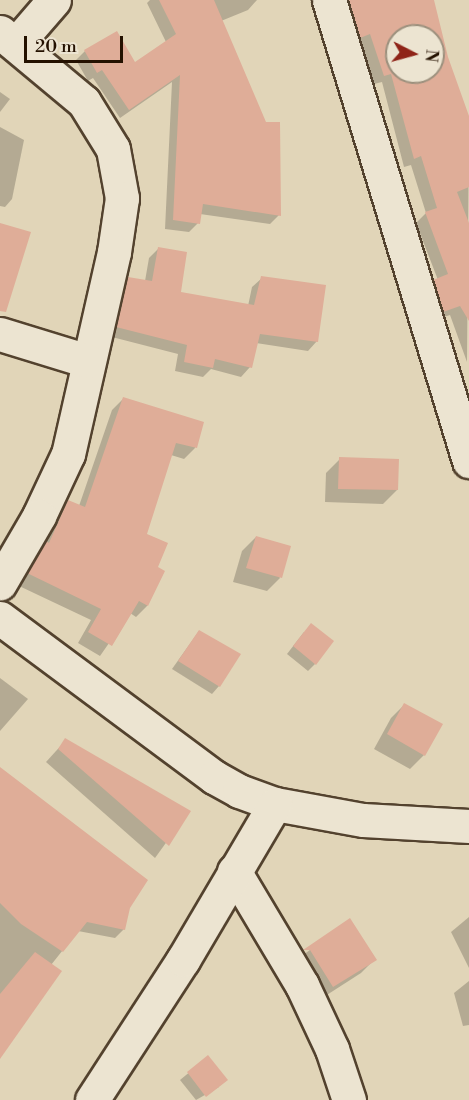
<!DOCTYPE html>
<style>
body{margin:0}
#map{position:relative;width:469px;height:1100px;overflow:hidden;background:#e1d5b8;font-family:"Libre Bodoni",serif}
div>[style]{position:absolute}
.shadow>*{inset:0;background:#0003}
.building>*{inset:0;background:#dfad98}
.roads{filter:drop-shadow(2px 0 #53422e) drop-shadow(-2px 0 #53422e) drop-shadow(0 2px #53422e) drop-shadow(0 -2px #53422e)}
.street>*{height:33px;margin:-16.5px;padding:0 16.5px;transform-origin:16.5px;border-radius:16.5px;background:#ece4d1}
span{translate:-50% -50%;white-space:nowrap;text-align:center;line-height:1.15;-webkit-text-stroke:4.5px #ece4d1;paint-order:stroke}
.north{position:absolute;left:385px;top:24px;width:60px;height:60px;box-sizing:border-box;background:#ece4d1;border:2px solid #9c907d;border-radius:50%;rotate:96deg;font-size:16px;font-weight:700;line-height:24px;text-align:center;color:#241100}
.north::after{content:'';display:block;margin:auto;width:21px;height:27px;background:#8f2418;clip-path:polygon(50% 0,100% 100%,50% 72%,0 100%)}
.scale{position:absolute;left:24px;top:36px;width:99px;height:27px;box-sizing:border-box;border:3px solid #241100;border-top:0;padding-left:8px;font-size:18px;line-height:21px;white-space:nowrap;color:#241100;-webkit-text-stroke:4px #ece4d1;paint-order:stroke}
</style>
<div id="map">
<div class="shadow">
<i style="clip-path:polygon(150px 0,257px 0,248px 10px,221px 21px,279px 215px,270px 224px,200px 214px,198px 223px,189px 232px,165px 229px,172px 82px,120px 118px,93px 78px,88px 81px,76px 60px,85px 51px,134px 64px,166px 42px,147px 3px)"></i>
<i style="clip-path:polygon(evenodd,334px 0,432px 0,446px 57px,469px 120px,467px 362px,450px 315px,434px 320px,425px 290px,438px 280px,416px 223px,426px 213px,411px 165px,404px 167px,382px 82px,374px 84px,360px 42px,350px 46px,334px 0,397px 36px,433px 36px,433px 72px,397px 72px,397px 36px)"></i>
<i style="clip-path:polygon(0 92px,10px 99px,0 112px)"></i>
<i style="clip-path:polygon(0 127px,24px 140px,12px 199px,5px 207px,0 206px)"></i>
<i style="clip-path:polygon(158px 249px,179px 293px,248px 306px,252px 287px,262px 278px,317px 341px,308px 351px,256px 343px,250px 367px,241px 377px,211px 369px,203px 377px,175px 371px,178px 354px,108px 336px,119px 288px,128px 279px,145px 281px,149px 258px)"></i>
<i style="clip-path:polygon(123px 399px,202px 423px,195px 448px,184px 459px,171px 455px,145px 535px,157px 568px,163px 571px,147px 606px,136px 617px,130px 613px,100px 656px,78px 643px,91px 620px,17px 585px,41px 548px,57px 513px,68px 502px,79px 506px,112px 410px)"></i>
<i style="clip-path:polygon(340px 459px,397px 490px,383px 504px,325px 502px,326px 473px)"></i>
<i style="clip-path:polygon(256px 537px,280px 578px,267px 591px,233px 582px,242px 551px)"></i>
<i style="clip-path:polygon(199px 631px,219px 686px,212px 694px,172px 669px)"></i>
<i style="clip-path:polygon(304px 632px,315px 664px,308px 671px,287px 654px)"></i>
<i style="clip-path:polygon(0 678px,28px 699px,0 731px)"></i>
<i style="clip-path:polygon(405px 704px,424px 755px,410px 769px,374px 749px,391px 718px)"></i>
<i style="clip-path:polygon(66px 740px,189px 811px,155px 858px,46px 762px)"></i>
<i style="clip-path:polygon(0 768px,129px 907px,124px 929px,115px 938px,78px 931px,51px 965px,0 1056px)"></i>
<i style="clip-path:polygon(469px 917px,469px 968px,451px 932px)"></i>
<i style="clip-path:polygon(350px 921px,375px 959px,361px 973px,319px 1000px,292px 963px)"></i>
<i style="clip-path:polygon(469px 981px,469px 1025px,463px 1026px,454px 993px)"></i>
<i style="clip-path:polygon(208px 1057px,219px 1087px,196px 1100px,180px 1080px)"></i>
</div>
<div class="building">
<i style="clip-path:polygon(159px 0,214px 0,266px 122px,280px 122px,281px 216px,203px 204px,200px 224px,173px 220px,180px 75px,129px 110px,102px 70px,97px 73px,84px 50px,117px 31px,135px 62px,176px 34px)"></i>
<i style="clip-path:polygon(evenodd,349px 0,434px 0,448px 57px,469px 116px,469px 187px,457px 192px,469px 223px,469px 321px,460px 306px,443px 312px,433px 280px,448px 274px,425px 212px,437px 208px,421px 156px,414px 159px,391px 74px,384px 76px,370px 34px,360px 38px,349px 0,397px 36px,433px 36px,433px 72px,397px 72px,397px 36px)"></i>
<i style="clip-path:polygon(0 223px,31px 232px,6px 312px,0 311px)"></i>
<i style="clip-path:polygon(158px 247px,187px 252px,181px 292px,254px 305px,261px 276px,326px 285px,318px 342px,260px 334px,252px 368px,215px 359px,213px 368px,184px 362px,187px 345px,116px 327px,128px 277px,152px 281px)"></i>
<i style="clip-path:polygon(123px 397px,204px 422px,197px 448px,176px 443px,147px 534px,168px 543px,158px 567px,165px 571px,148px 606px,139px 601px,112px 646px,88px 632px,101px 609px,27px 573px,46px 541px,49px 543px,68px 500px,85px 507px)"></i>
<i style="clip-path:polygon(339px 457px,399px 459px,398px 490px,338px 489px)"></i>
<i style="clip-path:polygon(256px 536px,291px 546px,282px 578px,246px 568px)"></i>
<i style="clip-path:polygon(311px 623px,334px 641px,316px 665px,293px 646px)"></i>
<i style="clip-path:polygon(199px 630px,241px 654px,220px 687px,178px 661px)"></i>
<i style="clip-path:polygon(404px 703px,443px 724px,425px 756px,387px 734px)"></i>
<i style="clip-path:polygon(65px 738px,191px 811px,169px 846px,58px 749px)"></i>
<i style="clip-path:polygon(0 767px,148px 880px,130px 908px,125px 930px,87px 922px,63px 952px,21px 924px,0 903px)"></i>
<i style="clip-path:polygon(350px 918px,377px 960px,333px 987px,310px 950px,303px 950px)"></i>
<i style="clip-path:polygon(35px 952px,62px 971px,0 1059px,0 994px)"></i>
<i style="clip-path:polygon(208px 1055px,228px 1080px,206px 1097px,187px 1072px)"></i>
</div>
<div class="roads">
<div class="street">
<i style="left:329px;top:0;width:482px;rotate:73.1deg"></i>
<i style="left:0;top:32px;width:109px;rotate:39.8deg"></i>
<i style="left:84px;top:102px;width:55px;rotate:58.3deg"></i>
<i style="left:113px;top:149px;width:50px;rotate:79.6deg"></i>
<i style="left:122px;top:198px;width:55px;rotate:98.4deg"></i>
<i style="left:114px;top:252px;width:207px;rotate:102.8deg"></i>
<i style="left:68px;top:454px;width:68px;rotate:115.1deg"></i>
<i style="left:39px;top:516px;width:78px;rotate:120.2deg"></i>
<i style="left:16px;top:44px;width:58px;rotate:-49.2deg"></i>
<i style="left:0;top:334px;width:92px;rotate:17.1deg"></i>
<i style="left:0;top:618px;width:267px;rotate:36.6deg"></i>
<i style="left:214px;top:777px;width:29px;rotate:29deg"></i>
<i style="left:239px;top:791px;width:38px;rotate:20deg"></i>
<i style="left:275px;top:804px;width:89px;rotate:10.3deg"></i>
<i style="left:363px;top:820px;width:106px;rotate:3.2deg"></i>
<i style="left:234px;top:871px;width:133px;rotate:59.2deg"></i>
<i style="left:302px;top:985px;width:71px;rotate:64.9deg"></i>
<i style="left:332px;top:1049px;width:54px;rotate:71.6deg"></i>
<i style="left:92px;top:1100px;width:167px;rotate:-57deg"></i>
<i style="left:183px;top:960px;width:181px;rotate:-59.5deg"></i>
</div>
</div>
<div class="north">N</div>
<div class="scale">20 m</div>
</div>
